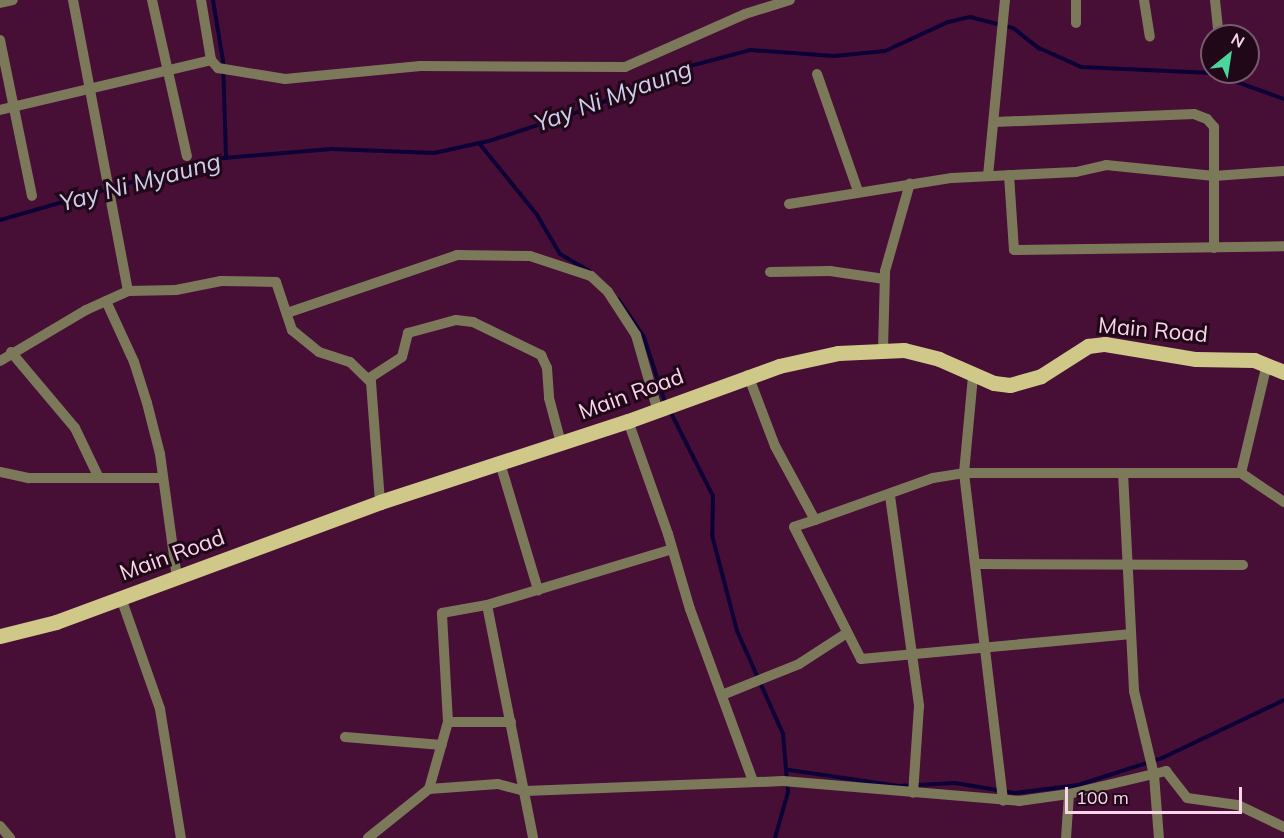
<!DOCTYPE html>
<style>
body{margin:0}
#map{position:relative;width:1284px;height:838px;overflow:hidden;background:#470f36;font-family:Mulish,sans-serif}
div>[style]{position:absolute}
.stream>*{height:4px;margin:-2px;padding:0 2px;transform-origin:2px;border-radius:2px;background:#0d0037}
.street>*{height:10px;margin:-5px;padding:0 5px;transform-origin:5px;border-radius:5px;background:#7c795a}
.primary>*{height:15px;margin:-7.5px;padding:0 7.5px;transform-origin:7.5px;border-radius:7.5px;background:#d0c889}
span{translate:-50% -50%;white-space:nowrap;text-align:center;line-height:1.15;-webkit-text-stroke:6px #200818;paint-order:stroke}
.street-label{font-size:22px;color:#f9d4ea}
.water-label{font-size:24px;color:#cdcfec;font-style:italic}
.north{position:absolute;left:1200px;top:24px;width:60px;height:60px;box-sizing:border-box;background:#200818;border:2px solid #775a6c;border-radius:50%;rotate:30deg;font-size:16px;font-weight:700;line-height:24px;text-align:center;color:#f9d4ea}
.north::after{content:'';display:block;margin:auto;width:21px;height:27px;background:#4bd49b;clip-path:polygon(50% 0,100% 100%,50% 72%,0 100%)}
.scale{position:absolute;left:1065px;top:787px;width:177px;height:27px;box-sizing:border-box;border:3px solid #f9d4ea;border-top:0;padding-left:8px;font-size:18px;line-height:21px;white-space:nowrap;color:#f9d4ea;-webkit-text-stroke:4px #200818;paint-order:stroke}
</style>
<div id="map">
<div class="stream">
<i style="left:213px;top:0;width:62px;rotate:80.7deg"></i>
<i style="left:223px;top:61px;width:97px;rotate:88.2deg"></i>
<i style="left:479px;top:143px;width:92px;rotate:51.1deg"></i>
<i style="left:537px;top:215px;width:45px;rotate:59.5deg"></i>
<i style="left:560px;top:254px;width:34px;rotate:30deg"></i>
<i style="left:0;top:220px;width:221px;rotate:-16.1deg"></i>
<i style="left:212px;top:159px;width:120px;rotate:-4.8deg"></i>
<i style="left:332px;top:149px;width:102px;rotate:2.2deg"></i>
<i style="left:434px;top:153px;width:56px;rotate:-12.3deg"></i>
<i style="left:489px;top:141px;width:109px;rotate:-18.1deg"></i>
<i style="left:593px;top:107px;width:75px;rotate:-26.2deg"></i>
<i style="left:660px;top:74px;width:93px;rotate:-14.9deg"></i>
<i style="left:750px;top:50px;width:84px;rotate:4.1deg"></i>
<i style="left:834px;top:56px;width:51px;rotate:-5.6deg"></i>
<i style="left:885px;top:51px;width:69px;rotate:-24.7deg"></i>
<i style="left:948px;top:22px;width:23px;rotate:-13deg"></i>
<i style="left:970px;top:17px;width:44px;rotate:14.3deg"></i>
<i style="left:1013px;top:28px;width:33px;rotate:38deg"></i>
<i style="left:1039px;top:48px;width:46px;rotate:24.3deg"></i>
<i style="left:1081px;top:67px;width:131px;rotate:2.6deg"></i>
<i style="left:1212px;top:73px;width:77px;rotate:19.9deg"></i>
<i style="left:618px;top:299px;width:46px;rotate:55.6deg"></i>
<i style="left:644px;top:337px;width:68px;rotate:72.1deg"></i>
<i style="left:669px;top:409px;width:97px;rotate:63.2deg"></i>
<i style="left:713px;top:496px;width:39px;rotate:91deg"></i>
<i style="left:712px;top:535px;width:99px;rotate:75.4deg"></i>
<i style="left:737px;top:631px;width:113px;rotate:65.9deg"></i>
<i style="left:783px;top:734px;width:58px;rotate:85.1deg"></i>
<i style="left:788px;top:792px;width:48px;rotate:105.8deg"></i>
<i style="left:789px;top:770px;width:111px;rotate:8.3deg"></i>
<i style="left:899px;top:786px;width:56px;rotate:-3.1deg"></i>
<i style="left:955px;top:783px;width:61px;rotate:9.5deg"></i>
<i style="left:1015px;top:793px;width:64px;rotate:-7.2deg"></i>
<i style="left:1078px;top:785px;width:88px;rotate:-17.8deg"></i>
<i style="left:1162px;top:758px;width:135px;rotate:-25.4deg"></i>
</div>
<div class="street">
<i style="left:73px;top:0;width:296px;rotate:79.3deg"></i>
<i style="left:152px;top:0;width:160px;rotate:77.4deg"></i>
<i style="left:201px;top:0;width:61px;rotate:80.5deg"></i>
<i style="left:211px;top:60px;width:11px;rotate:49deg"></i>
<i style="left:218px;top:68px;width:68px;rotate:9.3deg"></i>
<i style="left:285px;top:79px;width:136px;rotate:-5.5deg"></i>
<i style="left:420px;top:66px;width:205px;rotate:0.3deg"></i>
<i style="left:625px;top:67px;width:131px;rotate:-23.8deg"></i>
<i style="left:745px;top:14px;width:47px;rotate:-17.3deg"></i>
<i style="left:1076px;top:0;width:23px;rotate:90deg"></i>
<i style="left:1144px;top:0;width:37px;rotate:81deg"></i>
<i style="left:1215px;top:0;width:36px;rotate:84deg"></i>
<i style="left:0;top:3px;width:13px;rotate:-13deg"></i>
<i style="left:0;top:40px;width:159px;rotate:78.4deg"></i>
<i style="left:817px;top:74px;width:124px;rotate:70.7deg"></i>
<i style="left:0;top:110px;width:217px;rotate:-13.3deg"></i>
<i style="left:995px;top:122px;width:199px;rotate:-2.3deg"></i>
<i style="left:1194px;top:114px;width:14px;rotate:21deg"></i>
<i style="left:1207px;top:119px;width:11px;rotate:49deg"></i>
<i style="left:1214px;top:127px;width:121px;rotate:90deg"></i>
<i style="left:1009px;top:175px;width:75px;rotate:86.2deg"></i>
<i style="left:1014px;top:250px;width:270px;rotate:-0.8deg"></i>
<i style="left:988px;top:176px;width:177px;rotate:-84.5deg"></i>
<i style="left:789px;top:204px;width:165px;rotate:-9.1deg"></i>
<i style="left:952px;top:178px;width:124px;rotate:-2.8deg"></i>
<i style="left:1076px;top:172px;width:31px;rotate:-13deg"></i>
<i style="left:1106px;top:165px;width:109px;rotate:5.8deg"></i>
<i style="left:1214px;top:176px;width:70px;rotate:-4.1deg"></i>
<i style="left:770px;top:272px;width:60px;rotate:-1deg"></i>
<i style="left:830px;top:271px;width:55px;rotate:8.4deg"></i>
<i style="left:106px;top:301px;width:67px;rotate:65.3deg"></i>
<i style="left:134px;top:362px;width:43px;rotate:72.4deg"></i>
<i style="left:147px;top:403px;width:53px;rotate:75.7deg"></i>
<i style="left:160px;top:454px;width:125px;rotate:82.2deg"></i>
<i style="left:287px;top:313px;width:180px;rotate:-18.8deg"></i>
<i style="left:457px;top:255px;width:73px;rotate:0.8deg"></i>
<i style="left:530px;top:256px;width:64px;rotate:18.2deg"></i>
<i style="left:591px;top:276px;width:23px;rotate:43deg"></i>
<i style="left:608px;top:292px;width:51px;rotate:56.9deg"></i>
<i style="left:636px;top:335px;width:76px;rotate:74deg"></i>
<i style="left:883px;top:350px;width:79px;rotate:-88.5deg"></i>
<i style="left:885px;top:271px;width:91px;rotate:-74.1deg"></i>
<i style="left:11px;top:352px;width:99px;rotate:49.9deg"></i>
<i style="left:75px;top:428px;width:55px;rotate:64.4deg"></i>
<i style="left:0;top:361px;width:100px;rotate:-30.7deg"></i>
<i style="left:86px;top:310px;width:46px;rotate:-24.3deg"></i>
<i style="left:128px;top:291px;width:48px;rotate:-1.2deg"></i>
<i style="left:176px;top:290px;width:46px;rotate:-11.3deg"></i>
<i style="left:221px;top:281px;width:55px;rotate:1deg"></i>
<i style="left:276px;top:282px;width:51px;rotate:71.6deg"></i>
<i style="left:292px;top:330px;width:35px;rotate:39deg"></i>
<i style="left:319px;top:352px;width:33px;rotate:18deg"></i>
<i style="left:350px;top:362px;width:29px;rotate:44deg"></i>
<i style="left:371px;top:382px;width:120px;rotate:85.7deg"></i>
<i style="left:748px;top:375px;width:76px;rotate:69.2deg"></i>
<i style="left:775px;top:446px;width:84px;rotate:61.6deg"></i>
<i style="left:815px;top:520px;width:22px;rotate:162deg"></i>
<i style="left:794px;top:527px;width:148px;rotate:63.1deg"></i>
<i style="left:861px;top:659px;width:269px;rotate:-5.3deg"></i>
<i style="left:973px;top:376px;width:97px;rotate:95.3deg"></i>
<i style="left:964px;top:473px;width:330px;rotate:83.2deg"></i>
<i style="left:368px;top:379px;width:40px;rotate:-32.9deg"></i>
<i style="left:402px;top:357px;width:25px;rotate:-76deg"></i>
<i style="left:408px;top:333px;width:50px;rotate:-15.2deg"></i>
<i style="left:456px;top:320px;width:17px;rotate:7deg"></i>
<i style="left:473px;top:322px;width:76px;rotate:25.9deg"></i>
<i style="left:541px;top:355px;width:14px;rotate:65deg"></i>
<i style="left:547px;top:368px;width:30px;rotate:86deg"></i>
<i style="left:549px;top:398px;width:47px;rotate:75.1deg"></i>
<i style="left:628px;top:421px;width:120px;rotate:70.5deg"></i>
<i style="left:668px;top:534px;width:78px;rotate:73.7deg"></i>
<i style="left:690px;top:609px;width:183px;rotate:69.9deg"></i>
<i style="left:500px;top:463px;width:133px;rotate:73.3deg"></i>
<i style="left:0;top:472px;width:30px;rotate:12deg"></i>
<i style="left:29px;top:478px;width:132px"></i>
<i style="left:1123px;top:473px;width:218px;rotate:87.1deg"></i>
<i style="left:1134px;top:691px;width:86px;rotate:76.6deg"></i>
<i style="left:1154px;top:775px;width:63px;rotate:85.5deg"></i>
<i style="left:1241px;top:473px;width:112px;rotate:-76.6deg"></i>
<i style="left:890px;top:496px;width:212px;rotate:82.1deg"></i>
<i style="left:919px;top:706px;width:87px;rotate:93.9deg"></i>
<i style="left:815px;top:520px;width:125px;rotate:-19.6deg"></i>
<i style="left:933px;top:478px;width:31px;rotate:-9deg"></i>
<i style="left:964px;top:473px;width:277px"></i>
<i style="left:1241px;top:473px;width:52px;rotate:34deg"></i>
<i style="left:978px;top:564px;width:265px;rotate:0.2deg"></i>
<i style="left:121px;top:598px;width:118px;rotate:70.6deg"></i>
<i style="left:160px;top:709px;width:131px;rotate:80.8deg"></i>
<i style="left:487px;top:605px;width:237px;rotate:78.8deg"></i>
<i style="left:722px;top:695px;width:83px;rotate:-21.9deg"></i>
<i style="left:799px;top:664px;width:57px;rotate:-32.9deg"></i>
<i style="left:448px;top:722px;width:63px"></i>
<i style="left:345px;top:737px;width:97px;rotate:4.7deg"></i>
<i style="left:429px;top:789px;width:69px;rotate:-4.1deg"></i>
<i style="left:498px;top:784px;width:28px;rotate:15deg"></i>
<i style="left:525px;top:791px;width:258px;rotate:-2.2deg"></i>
<i style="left:783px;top:781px;width:237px;rotate:4.8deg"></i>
<i style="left:1019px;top:801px;width:50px;rotate:-8deg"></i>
<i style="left:1069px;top:794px;width:100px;rotate:-13.3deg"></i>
<i style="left:1166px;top:771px;width:34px;rotate:52deg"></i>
<i style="left:1187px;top:798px;width:51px;rotate:7.8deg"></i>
<i style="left:1238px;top:805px;width:51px;rotate:25.6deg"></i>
<i style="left:0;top:826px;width:16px;rotate:50deg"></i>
<i style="left:368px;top:838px;width:78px;rotate:-38.8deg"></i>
<i style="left:429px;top:789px;width:70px;rotate:-74.2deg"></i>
<i style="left:448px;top:722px;width:109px;rotate:-93.2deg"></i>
<i style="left:442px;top:613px;width:46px;rotate:-10.1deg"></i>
<i style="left:487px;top:605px;width:193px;rotate:-16.8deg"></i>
<i style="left:1066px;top:838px;width:44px;rotate:-86.1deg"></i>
</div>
<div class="primary">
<i style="left:0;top:636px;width:58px;rotate:-14deg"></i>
<i style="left:56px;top:622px;width:346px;rotate:-20.3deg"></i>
<i style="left:380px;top:502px;width:261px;rotate:-18.1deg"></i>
<i style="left:628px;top:421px;width:161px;rotate:-20deg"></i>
<i style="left:779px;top:366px;width:60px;rotate:-12.4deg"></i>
<i style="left:838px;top:353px;width:66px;rotate:-2.6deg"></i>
<i style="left:904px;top:350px;width:36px;rotate:14deg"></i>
<i style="left:939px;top:359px;width:60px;rotate:23.6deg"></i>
<i style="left:994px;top:383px;width:16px;rotate:7deg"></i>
<i style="left:1010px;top:385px;width:32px;rotate:-16deg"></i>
<i style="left:1041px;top:376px;width:56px;rotate:-32.6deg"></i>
<i style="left:1088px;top:346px;width:17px;rotate:-7deg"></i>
<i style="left:1105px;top:344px;width:92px;rotate:9.4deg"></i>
<i style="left:1196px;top:359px;width:58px;rotate:1deg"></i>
<i style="left:1254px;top:360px;width:32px;rotate:22deg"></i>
</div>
<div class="street-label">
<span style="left:1153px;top:330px;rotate:5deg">Main Road</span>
<span style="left:631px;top:394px;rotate:-20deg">Main Road</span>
<span style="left:172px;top:555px;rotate:-20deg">Main Road</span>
</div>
<div class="water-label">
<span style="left:613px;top:96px;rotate:-20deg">Yay Ni Myaung</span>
<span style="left:140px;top:182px;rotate:-15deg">Yay Ni Myaung</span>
</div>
<div class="north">N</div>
<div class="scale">100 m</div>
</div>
